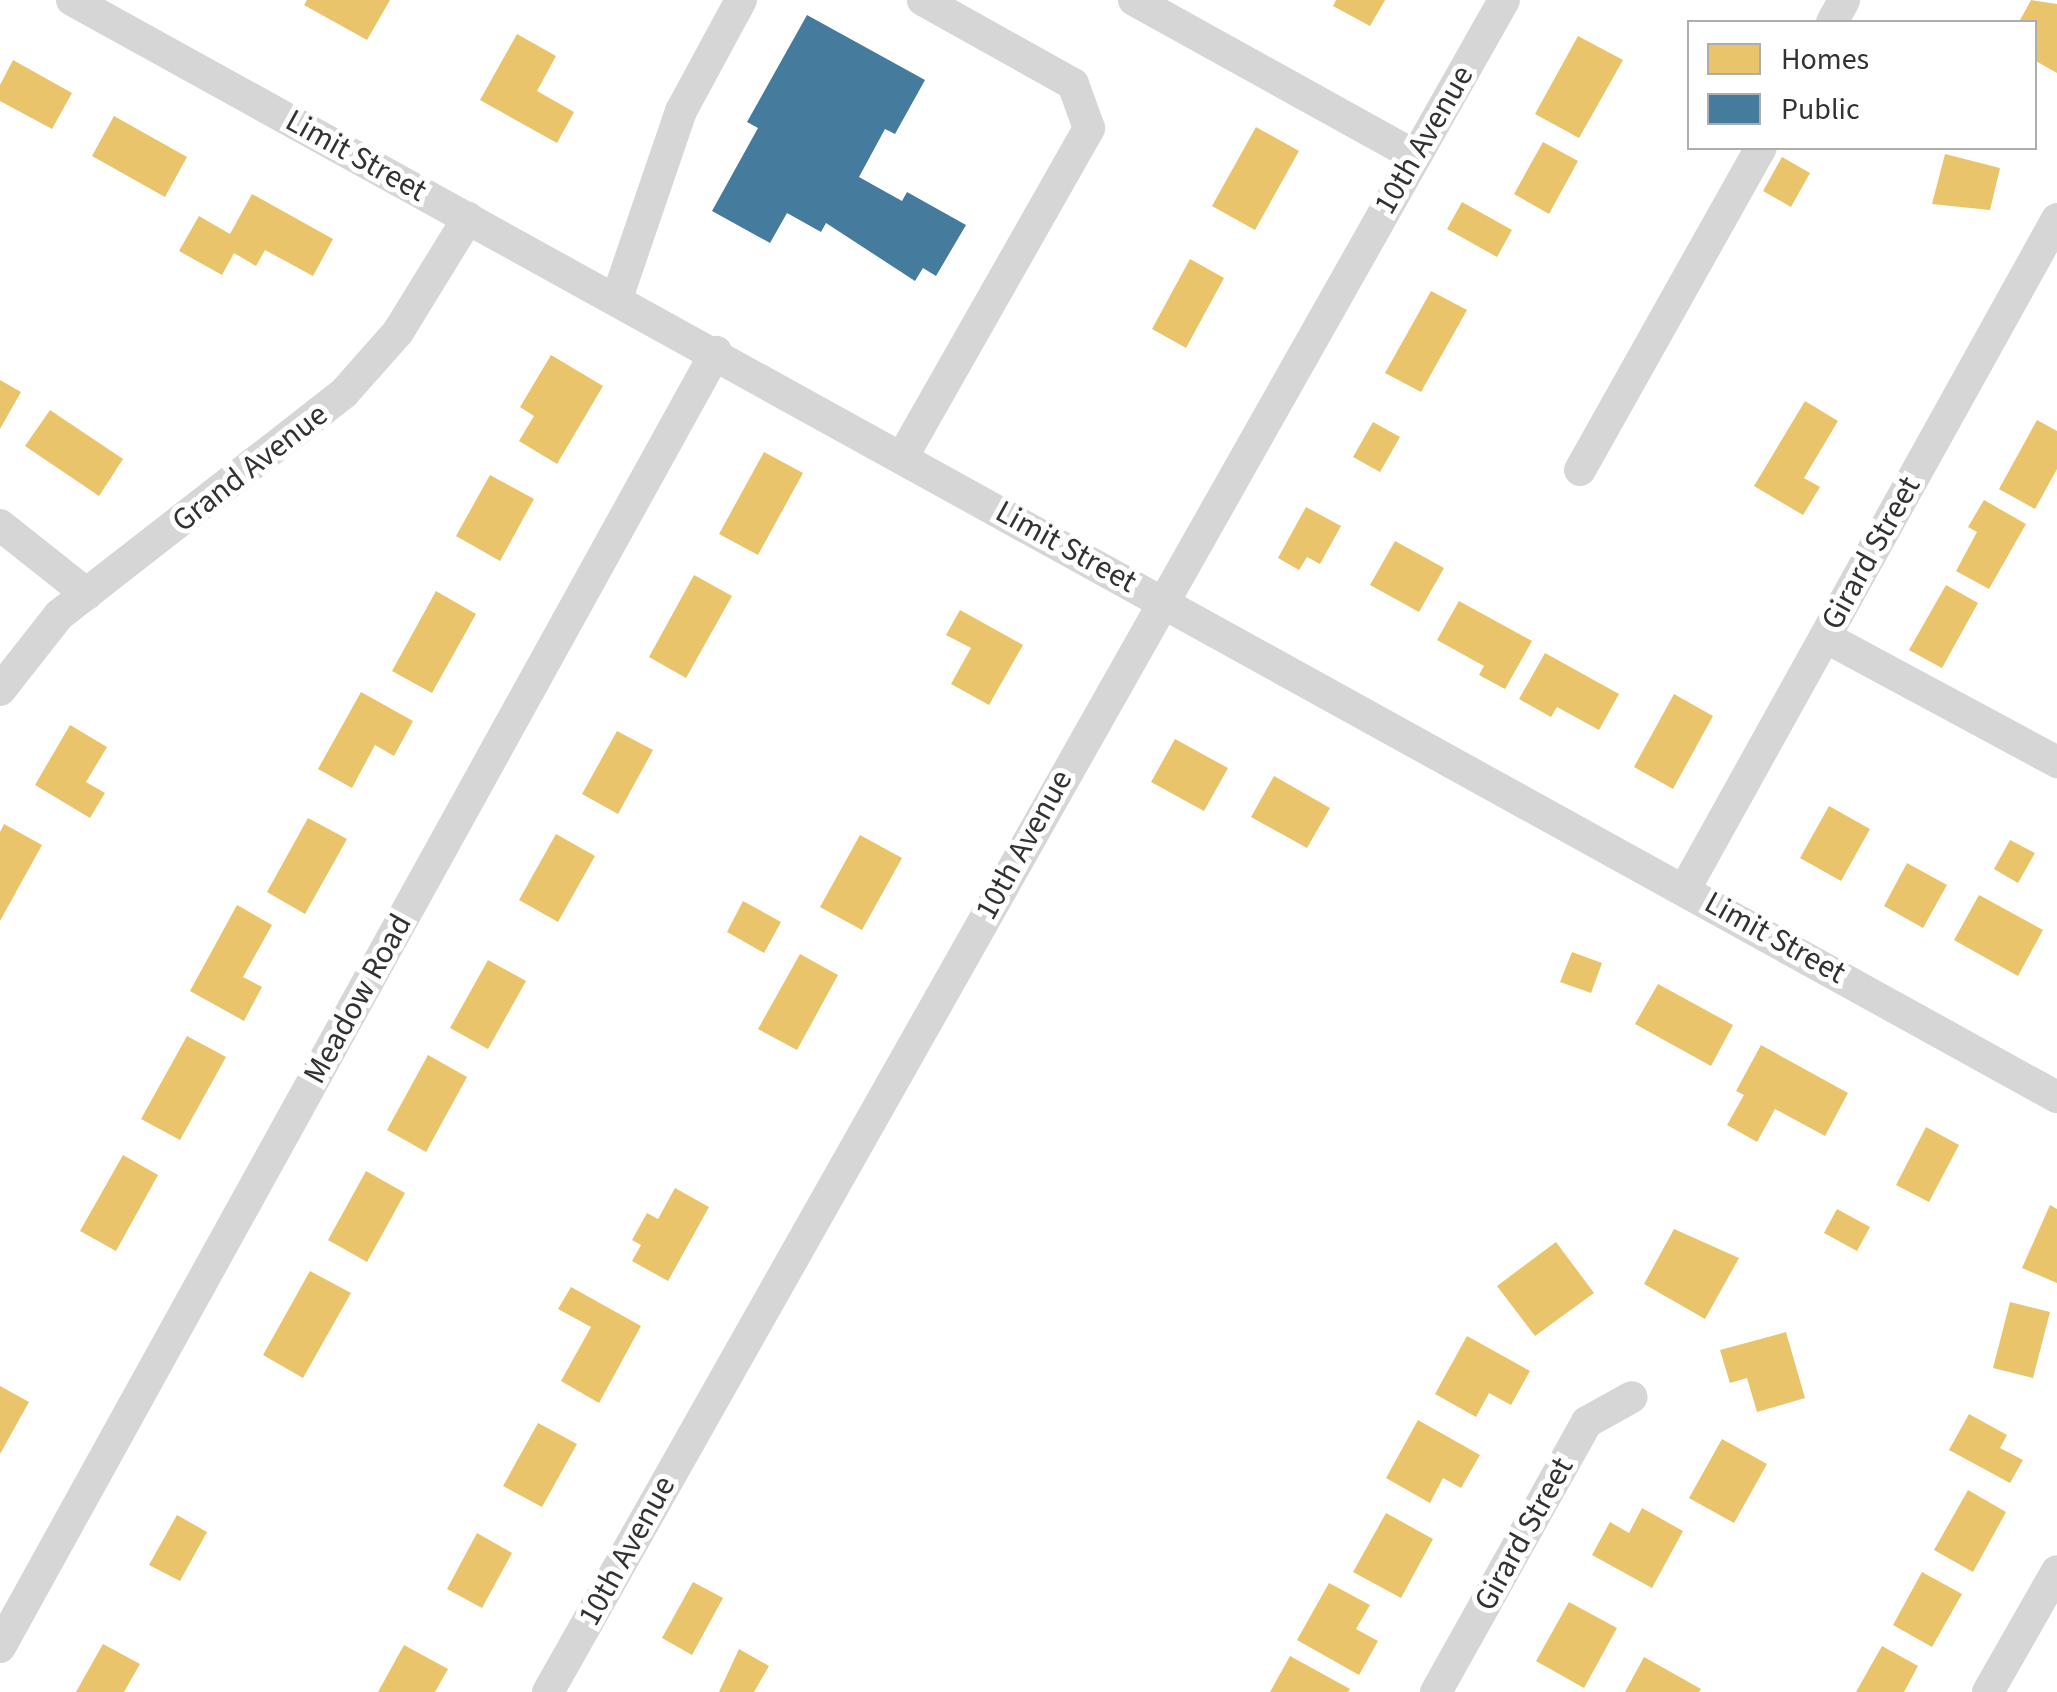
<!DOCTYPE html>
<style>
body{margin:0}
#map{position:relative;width:2057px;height:1692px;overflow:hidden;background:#fff;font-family:"Source Sans 3",sans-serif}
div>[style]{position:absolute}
.homes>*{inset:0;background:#e9c46a}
.public>*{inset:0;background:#457b9d}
.minor>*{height:32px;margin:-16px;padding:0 16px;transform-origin:16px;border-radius:16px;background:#d6d6d6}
span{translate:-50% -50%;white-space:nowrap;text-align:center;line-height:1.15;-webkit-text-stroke:10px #fff;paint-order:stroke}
.street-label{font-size:32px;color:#323232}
.legend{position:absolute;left:1687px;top:20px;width:350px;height:130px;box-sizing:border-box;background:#fff;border:2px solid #adadad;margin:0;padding:12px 18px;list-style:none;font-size:30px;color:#323232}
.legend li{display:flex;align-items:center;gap:20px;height:50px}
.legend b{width:50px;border:2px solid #adadad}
</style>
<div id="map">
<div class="homes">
<i style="clip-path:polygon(307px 0,390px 0,367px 40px,304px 5px)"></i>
<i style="clip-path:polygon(1336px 0,1385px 0,1370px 26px,1333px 6px)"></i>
<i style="clip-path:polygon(2031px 0,2057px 4px,2057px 73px,2034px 60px,2034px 22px,2019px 22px)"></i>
<i style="clip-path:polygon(517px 34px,556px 56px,537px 91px,574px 112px,557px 143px,480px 100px)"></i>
<i style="clip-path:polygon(1578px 36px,1623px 60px,1579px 138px,1535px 114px)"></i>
<i style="clip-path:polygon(13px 60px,72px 93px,52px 129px,0 101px,0 85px)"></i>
<i style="clip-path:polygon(114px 116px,187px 157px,165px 197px,92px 156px)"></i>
<i style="clip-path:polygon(1256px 127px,1299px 151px,1255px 230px,1212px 206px)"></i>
<i style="clip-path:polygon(1543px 142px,1578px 161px,1549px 214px,1514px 194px)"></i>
<i style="clip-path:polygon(1945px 154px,2000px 168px,1990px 210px,1932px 204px)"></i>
<i style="clip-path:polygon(1782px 157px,1810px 173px,1791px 207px,1763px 191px)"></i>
<i style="clip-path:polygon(252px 194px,333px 239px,313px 276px,265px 250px,256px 266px,234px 253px,222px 275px,179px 251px,199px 216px,230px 234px)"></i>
<i style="clip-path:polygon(1462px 202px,1512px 230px,1497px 257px,1447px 229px)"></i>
<i style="clip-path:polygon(1190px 259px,1224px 278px,1186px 348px,1152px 329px)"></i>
<i style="clip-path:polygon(1431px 291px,1467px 310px,1421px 392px,1385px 373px)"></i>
<i style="clip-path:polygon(551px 355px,603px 386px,557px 464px,519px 441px,534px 416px,520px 407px)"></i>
<i style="clip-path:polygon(0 380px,21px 392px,0 429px)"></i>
<i style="clip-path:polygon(1805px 401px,1838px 421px,1804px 478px,1820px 487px,1803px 515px,1754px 486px)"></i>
<i style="clip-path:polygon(50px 410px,123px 459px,99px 496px,25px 446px)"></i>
<i style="clip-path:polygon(2037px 420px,2057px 431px,2057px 469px,2035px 509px,1999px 489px)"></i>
<i style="clip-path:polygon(1373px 422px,1400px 437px,1380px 472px,1353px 457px)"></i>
<i style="clip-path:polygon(764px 452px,803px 473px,758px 555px,719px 534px)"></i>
<i style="clip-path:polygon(490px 475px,534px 499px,500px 561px,456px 536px)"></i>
<i style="clip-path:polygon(1984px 500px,2026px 524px,1989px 589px,1956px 571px,1977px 532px,1968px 527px)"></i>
<i style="clip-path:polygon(1306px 507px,1341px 526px,1320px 564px,1307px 557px,1299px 570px,1278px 558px)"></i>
<i style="clip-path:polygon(1395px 541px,1444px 568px,1419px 612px,1370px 585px)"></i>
<i style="clip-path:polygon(694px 575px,732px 596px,686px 678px,649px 657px)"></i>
<i style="clip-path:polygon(1946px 585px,1978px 603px,1942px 668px,1909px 650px)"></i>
<i style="clip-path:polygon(436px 591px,476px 614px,432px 693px,392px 671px)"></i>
<i style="clip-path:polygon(1459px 601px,1532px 641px,1505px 689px,1479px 675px,1484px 666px,1437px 640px)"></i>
<i style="clip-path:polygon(960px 610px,1023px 645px,989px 705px,951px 684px,971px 648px,946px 635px)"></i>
<i style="clip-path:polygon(1545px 653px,1619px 694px,1599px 730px,1557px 707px,1551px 717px,1519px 699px)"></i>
<i style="clip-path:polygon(361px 692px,413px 721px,394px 756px,375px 745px,352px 788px,318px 769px)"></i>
<i style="clip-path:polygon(1674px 694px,1713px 716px,1673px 789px,1634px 767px)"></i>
<i style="clip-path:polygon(70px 725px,107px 747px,86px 782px,105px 793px,90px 818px,35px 785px)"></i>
<i style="clip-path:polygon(617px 731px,653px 750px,618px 814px,582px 794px)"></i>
<i style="clip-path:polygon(1175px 739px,1228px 768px,1204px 811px,1151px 782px)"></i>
<i style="clip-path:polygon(1274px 776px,1330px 808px,1307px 848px,1251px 817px)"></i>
<i style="clip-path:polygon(1829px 806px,1870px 829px,1841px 881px,1800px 858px)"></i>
<i style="clip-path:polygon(308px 818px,347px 839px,305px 914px,267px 892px)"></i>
<i style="clip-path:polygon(4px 824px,42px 845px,0 921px,0 832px)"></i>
<i style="clip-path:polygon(556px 834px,595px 856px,558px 922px,519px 900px)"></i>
<i style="clip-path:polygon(860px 835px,902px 858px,862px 930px,820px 907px)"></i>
<i style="clip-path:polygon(2010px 840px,2035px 853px,2018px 883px,1994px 869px)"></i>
<i style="clip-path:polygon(1907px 863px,1947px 885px,1923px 928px,1884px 906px)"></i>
<i style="clip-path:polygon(1979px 895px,2043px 930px,2018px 976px,1954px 940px)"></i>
<i style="clip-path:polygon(743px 901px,781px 922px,764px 953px,727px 932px)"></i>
<i style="clip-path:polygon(237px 905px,272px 925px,243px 977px,262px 987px,244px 1021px,190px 991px)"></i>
<i style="clip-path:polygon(1572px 952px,1602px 963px,1591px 993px,1560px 982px)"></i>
<i style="clip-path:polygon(800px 954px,838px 975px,797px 1050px,758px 1029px)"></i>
<i style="clip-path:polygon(488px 960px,526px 981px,488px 1049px,450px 1028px)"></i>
<i style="clip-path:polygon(1658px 984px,1733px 1025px,1711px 1066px,1635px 1024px)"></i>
<i style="clip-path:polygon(187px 1036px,226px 1057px,180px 1140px,141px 1119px)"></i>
<i style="clip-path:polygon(1761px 1045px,1848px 1093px,1825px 1136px,1775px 1109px,1757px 1142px,1727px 1125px,1744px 1095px,1736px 1091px)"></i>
<i style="clip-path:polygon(428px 1055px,467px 1077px,426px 1152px,387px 1130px)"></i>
<i style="clip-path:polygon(1926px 1127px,1959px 1145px,1929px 1202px,1896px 1185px)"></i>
<i style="clip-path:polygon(123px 1155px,158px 1175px,116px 1251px,80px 1231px)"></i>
<i style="clip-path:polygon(366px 1171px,405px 1193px,367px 1262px,328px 1240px)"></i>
<i style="clip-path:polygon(675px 1188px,709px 1207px,668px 1281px,632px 1261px,641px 1245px,632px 1240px,647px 1213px,658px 1219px)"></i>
<i style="clip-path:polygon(2050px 1205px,2057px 1209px,2057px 1283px,2022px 1268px)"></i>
<i style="clip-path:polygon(1837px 1209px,1870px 1227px,1857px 1251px,1824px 1233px)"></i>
<i style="clip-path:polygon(1674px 1229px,1739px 1258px,1705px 1319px,1644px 1284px)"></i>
<i style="clip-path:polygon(1556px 1242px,1594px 1293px,1535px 1336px,1497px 1286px)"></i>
<i style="clip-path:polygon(310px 1271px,351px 1293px,303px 1378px,263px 1355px)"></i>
<i style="clip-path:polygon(571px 1287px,641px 1326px,599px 1403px,561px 1381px,591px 1327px,558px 1309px)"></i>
<i style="clip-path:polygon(2010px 1302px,2050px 1312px,2033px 1378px,1993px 1368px)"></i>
<i style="clip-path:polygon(1786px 1332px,1805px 1398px,1757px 1412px,1747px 1378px,1730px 1383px,1720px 1350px)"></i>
<i style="clip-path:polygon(1467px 1336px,1530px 1371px,1511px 1405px,1489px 1393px,1476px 1417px,1435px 1394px)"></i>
<i style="clip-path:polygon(0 1386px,29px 1402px,0 1454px)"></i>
<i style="clip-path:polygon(1969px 1414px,2007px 1435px,2000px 1448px,2023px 1460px,2010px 1483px,1949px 1450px)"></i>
<i style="clip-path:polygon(1418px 1420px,1480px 1455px,1461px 1488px,1443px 1478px,1430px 1503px,1386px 1478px)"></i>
<i style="clip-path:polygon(538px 1423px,577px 1444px,542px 1507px,503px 1486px)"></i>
<i style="clip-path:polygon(1722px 1439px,1767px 1464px,1734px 1523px,1689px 1498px)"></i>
<i style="clip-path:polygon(1968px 1490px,2006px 1512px,1973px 1572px,1934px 1550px)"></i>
<i style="clip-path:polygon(1642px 1508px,1683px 1531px,1652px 1588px,1592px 1555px,1610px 1522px,1629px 1533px)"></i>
<i style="clip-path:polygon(1386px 1513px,1433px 1539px,1401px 1598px,1353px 1572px)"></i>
<i style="clip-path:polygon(177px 1515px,207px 1532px,180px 1581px,149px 1565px)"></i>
<i style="clip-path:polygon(477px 1533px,512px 1553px,482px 1608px,447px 1589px)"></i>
<i style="clip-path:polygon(1922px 1572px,1962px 1594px,1932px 1647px,1893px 1625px)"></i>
<i style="clip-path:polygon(693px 1582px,723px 1598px,692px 1655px,662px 1638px)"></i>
<i style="clip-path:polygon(1329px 1583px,1370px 1605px,1356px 1629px,1378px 1641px,1359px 1675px,1297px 1640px)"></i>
<i style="clip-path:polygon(1569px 1602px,1617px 1628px,1584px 1688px,1536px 1661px)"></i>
<i style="clip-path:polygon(103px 1644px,140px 1664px,124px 1692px,76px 1692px)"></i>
<i style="clip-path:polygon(404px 1645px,448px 1669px,435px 1692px,378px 1692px)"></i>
<i style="clip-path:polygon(1882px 1646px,1918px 1666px,1904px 1692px,1856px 1692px)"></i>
<i style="clip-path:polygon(739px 1649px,769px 1666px,754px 1692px,719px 1692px)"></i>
<i style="clip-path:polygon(1290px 1656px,1350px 1689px,1348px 1692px,1270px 1692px)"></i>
<i style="clip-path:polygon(1644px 1657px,1701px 1689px,1699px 1692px,1625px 1692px)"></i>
</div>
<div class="public">
<i style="clip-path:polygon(807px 15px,925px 80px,895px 134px,885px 129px,859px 177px,902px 201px,907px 192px,966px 225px,936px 276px,923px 268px,915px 281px,826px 223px,821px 232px,787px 213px,770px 243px,712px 211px,758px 128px,747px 122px)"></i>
</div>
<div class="minor">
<i style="left:72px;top:0;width:2268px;rotate:28.93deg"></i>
<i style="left:1134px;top:0;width:321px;rotate:29deg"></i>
<i style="left:1832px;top:22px;width:25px;rotate:-61deg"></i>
<i style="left:617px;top:298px;width:198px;rotate:-71.1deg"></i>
<i style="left:681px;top:111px;width:126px;rotate:-61.6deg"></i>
<i style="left:903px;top:456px;width:377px;rotate:-60.4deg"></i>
<i style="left:1089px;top:128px;width:47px;rotate:-110deg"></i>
<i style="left:1073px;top:84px;width:172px;rotate:-150.8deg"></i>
<i style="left:1580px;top:470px;width:369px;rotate:-60.7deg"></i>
<i style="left:0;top:525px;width:111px;rotate:38.4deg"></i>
<i style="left:1825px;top:637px;width:264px;rotate:28.3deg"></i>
<i style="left:0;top:690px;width:95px;rotate:-51.8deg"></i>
<i style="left:59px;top:615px;width:361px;rotate:-37.9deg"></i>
<i style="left:344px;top:393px;width:81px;rotate:-48.5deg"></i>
<i style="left:398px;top:332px;width:134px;rotate:-58.4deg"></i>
<i style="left:1686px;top:887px;width:764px;rotate:-60.95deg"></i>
<i style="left:0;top:1647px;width:1480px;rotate:-61.06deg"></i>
<i style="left:548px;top:1692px;width:1943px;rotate:-60.53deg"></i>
<i style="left:1436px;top:1692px;width:309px;rotate:-60.8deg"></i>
<i style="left:1587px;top:1422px;width:51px;rotate:-29.1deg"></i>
<i style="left:1988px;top:1692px;width:139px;rotate:-60.3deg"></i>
</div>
<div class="street-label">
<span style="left:1424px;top:140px;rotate:-60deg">10th Avenue</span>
<span style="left:356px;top:156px;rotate:29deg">Limit Street</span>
<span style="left:250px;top:468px;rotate:-38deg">Grand Avenue</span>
<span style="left:1066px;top:547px;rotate:29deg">Limit Street</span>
<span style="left:1871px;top:553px;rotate:-61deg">Girard Street</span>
<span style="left:1024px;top:845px;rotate:-61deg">10th Avenue</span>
<span style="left:1775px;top:938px;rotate:29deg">Limit Street</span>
<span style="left:358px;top:999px;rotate:-61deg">Meadow Road</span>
<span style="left:1524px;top:1534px;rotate:-61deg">Girard Street</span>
<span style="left:627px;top:1551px;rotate:-61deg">10th Avenue</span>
</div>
<ul class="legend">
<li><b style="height:28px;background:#e9c46a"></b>Homes</li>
<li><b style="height:28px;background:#457b9d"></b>Public</li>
</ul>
</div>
